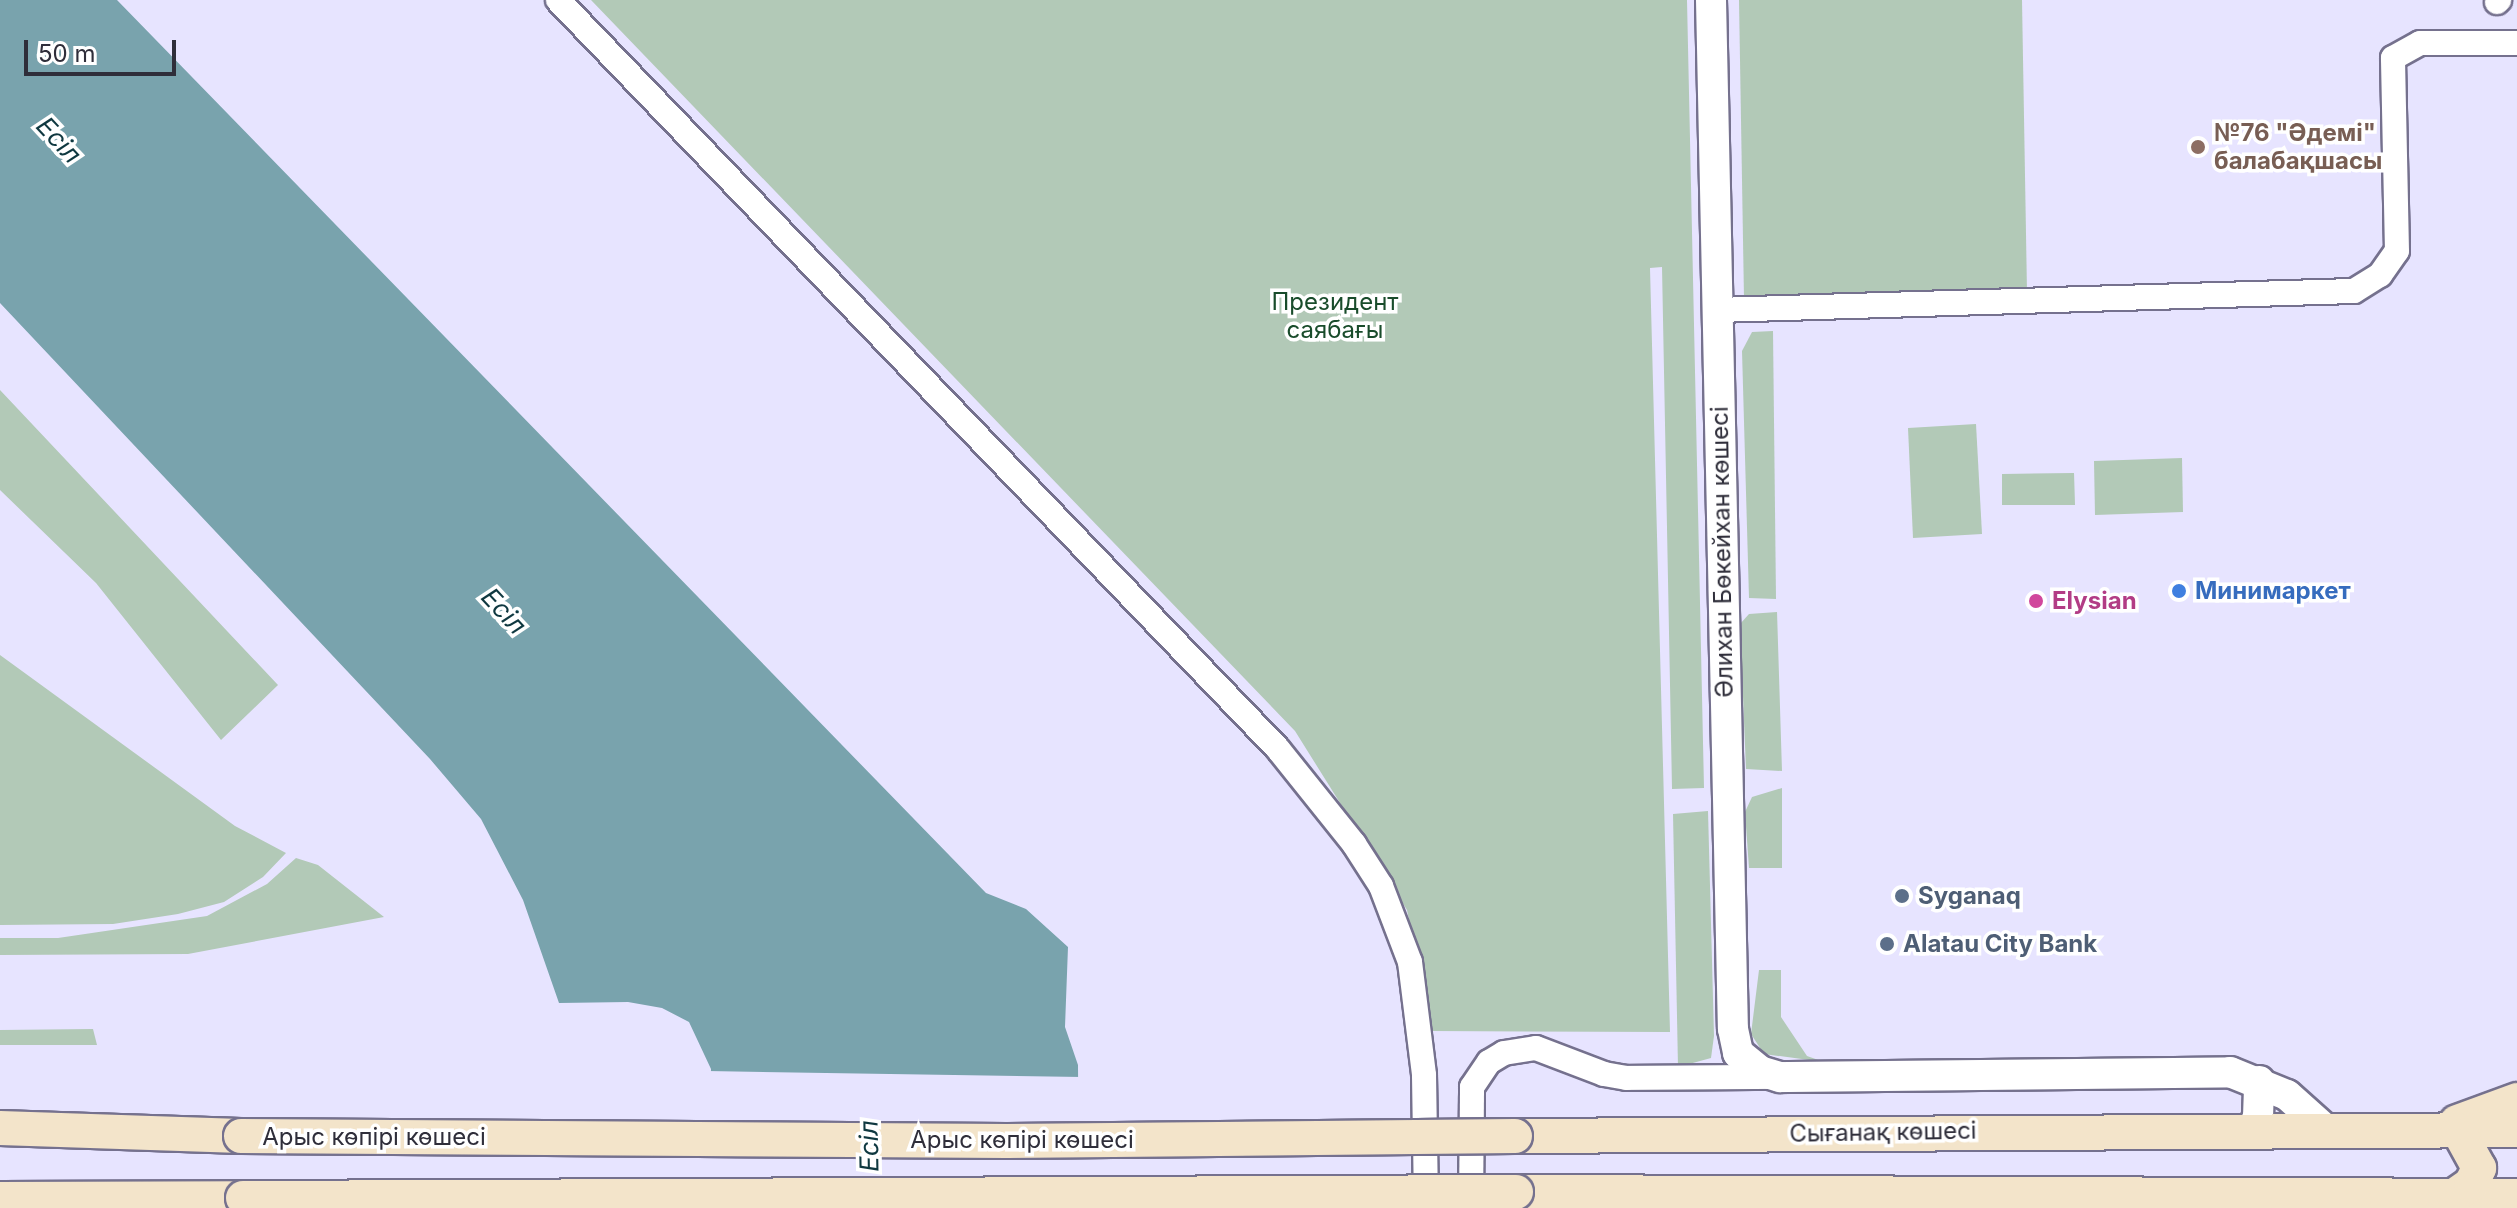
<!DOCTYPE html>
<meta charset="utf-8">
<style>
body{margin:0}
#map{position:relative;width:2517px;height:1208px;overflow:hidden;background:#e7e4ff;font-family:Inter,sans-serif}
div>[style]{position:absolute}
.green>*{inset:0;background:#b2c9b7}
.water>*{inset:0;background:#79a3ad}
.pier>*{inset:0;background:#e7e4ff}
.roads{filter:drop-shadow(2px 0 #75718e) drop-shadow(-2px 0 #75718e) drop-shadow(0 2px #75718e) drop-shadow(0 -2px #75718e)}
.minor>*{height:24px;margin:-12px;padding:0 12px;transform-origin:12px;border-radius:12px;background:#fff}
.tertiary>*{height:30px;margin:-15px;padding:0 15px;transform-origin:15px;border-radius:15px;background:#fff}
.secondary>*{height:34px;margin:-17px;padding:0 17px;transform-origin:17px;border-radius:17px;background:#f3e4ca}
.bridges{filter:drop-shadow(2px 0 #75718e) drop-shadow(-2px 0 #75718e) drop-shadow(0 2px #75718e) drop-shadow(0 -2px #75718e)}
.secondary-bridge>*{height:34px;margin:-17px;padding:0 17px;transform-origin:17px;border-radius:17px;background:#f3e4ca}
.dots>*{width:22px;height:22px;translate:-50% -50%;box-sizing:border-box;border:4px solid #fff;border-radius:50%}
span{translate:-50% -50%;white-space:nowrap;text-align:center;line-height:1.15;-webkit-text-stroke:7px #fff;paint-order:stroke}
.education-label{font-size:24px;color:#785e54;font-weight:700}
.left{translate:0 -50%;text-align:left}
.park-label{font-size:24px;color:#194c2b}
.street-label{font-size:24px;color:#2f2e3a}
.shop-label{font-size:24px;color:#366cbe;font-weight:700}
.hotel-label{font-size:24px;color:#b23c85;font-weight:700}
.service-label{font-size:24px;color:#4e5e75;font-weight:700}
.water-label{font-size:26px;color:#0f3840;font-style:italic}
.scale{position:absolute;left:24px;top:40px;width:152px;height:36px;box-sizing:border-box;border:4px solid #2f2e3a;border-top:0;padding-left:10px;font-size:24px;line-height:28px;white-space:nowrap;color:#2f2e3a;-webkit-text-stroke:6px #fff;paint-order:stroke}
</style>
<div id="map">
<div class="green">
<i style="clip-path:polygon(591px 0,1687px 0,1704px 788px,1672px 789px,1662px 267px,1650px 268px,1670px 1032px,1431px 1031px,1407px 910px,1295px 731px)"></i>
<i style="clip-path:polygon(1739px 0,2022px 0,2027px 292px,1744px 299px)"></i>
<i style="clip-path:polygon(1773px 331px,1776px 599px,1749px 598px,1742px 351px,1752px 332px)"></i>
<i style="clip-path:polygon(0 390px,278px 685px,221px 740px,96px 583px,0 490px)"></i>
<i style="clip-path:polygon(1976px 424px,1982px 534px,1913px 538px,1908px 428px)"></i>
<i style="clip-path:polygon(2182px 458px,2183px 512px,2095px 515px,2094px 461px)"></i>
<i style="clip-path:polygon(2074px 473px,2075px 505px,2002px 505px,2002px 474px)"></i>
<i style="clip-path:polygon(1777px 612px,1782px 771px,1746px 769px,1740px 624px,1749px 614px)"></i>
<i style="clip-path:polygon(0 655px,235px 826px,286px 853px,263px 877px,224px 902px,178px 914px,113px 924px,0 925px)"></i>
<i style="clip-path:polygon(1782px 788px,1782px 868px,1749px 868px,1745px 812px,1752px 797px)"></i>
<i style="clip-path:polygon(1708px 811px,1714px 1036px,1711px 1058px,1678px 1067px,1673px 814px)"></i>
<i style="clip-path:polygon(296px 858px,318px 865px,384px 917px,188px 954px,0 955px,0 938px,58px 938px,207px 916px,267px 884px)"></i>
<i style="clip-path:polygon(1759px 970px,1781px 970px,1781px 1017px,1807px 1056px,1824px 1062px,1764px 1054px,1751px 1034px)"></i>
<i style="clip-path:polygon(93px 1029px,97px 1045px,0 1045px,0 1030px)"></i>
</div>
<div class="water">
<i style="clip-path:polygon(0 0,117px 0,986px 893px,1026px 909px,1068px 947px,1065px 1027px,1078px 1065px,1079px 1208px,710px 1109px,711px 1069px,689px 1022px,662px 1008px,628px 1002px,559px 1003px,523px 900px,481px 819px,430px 759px,0 303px)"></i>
</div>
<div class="pier">
<i style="clip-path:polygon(707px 1071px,1082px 1077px,1083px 1208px,679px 1208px,706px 1108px)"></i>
</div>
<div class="roads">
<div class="minor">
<i style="left:558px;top:0;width:1039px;rotate:46.13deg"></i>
<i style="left:1278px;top:749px;width:122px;rotate:51.3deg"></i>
<i style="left:1354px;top:844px;width:50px;rotate:57.3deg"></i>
<i style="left:1381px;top:886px;width:81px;rotate:69.1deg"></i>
<i style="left:1410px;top:962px;width:114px;rotate:82.9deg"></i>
<i style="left:1424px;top:1075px;width:131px;rotate:89.1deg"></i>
<i style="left:2497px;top:2px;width:3px;rotate:-45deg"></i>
<i style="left:1717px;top:310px;width:637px;rotate:-1.71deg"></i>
<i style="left:2354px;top:291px;width:31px;rotate:-32deg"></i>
<i style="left:2380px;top:275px;width:29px;rotate:-55deg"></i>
<i style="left:2397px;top:251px;width:193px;rotate:-91.2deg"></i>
<i style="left:2393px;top:58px;width:31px;rotate:-29deg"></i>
<i style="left:2420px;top:43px;width:97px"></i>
<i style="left:1471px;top:1207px;width:120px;rotate:-89.5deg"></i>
<i style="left:1472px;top:1087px;width:30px;rotate:-56deg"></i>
<i style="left:1489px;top:1062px;width:17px;rotate:-31deg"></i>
<i style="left:1504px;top:1053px;width:32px;rotate:-9deg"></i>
<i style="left:1536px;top:1048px;width:73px;rotate:20.9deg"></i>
<i style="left:1604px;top:1074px;width:23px;rotate:10deg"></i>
<i style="left:1627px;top:1078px;width:151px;rotate:-0.4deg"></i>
</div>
<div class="tertiary">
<i style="left:1711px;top:0;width:1029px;rotate:88.78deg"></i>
<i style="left:1733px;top:1029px;width:25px;rotate:78deg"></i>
<i style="left:1738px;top:1053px;width:28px;rotate:39deg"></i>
<i style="left:1760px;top:1071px;width:21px;rotate:17deg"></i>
<i style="left:1780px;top:1077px;width:450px;rotate:-0.6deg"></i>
<i style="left:2230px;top:1072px;width:61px;rotate:22deg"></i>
<i style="left:2287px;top:1095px;width:51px;rotate:41.8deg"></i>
<i style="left:2252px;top:1129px;width:13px;rotate:-63deg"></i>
<i style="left:2258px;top:1117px;width:36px;rotate:-88deg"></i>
</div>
<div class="secondary">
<i style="left:2457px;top:1122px;width:64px;rotate:-20.1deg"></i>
<i style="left:0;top:1128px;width:241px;rotate:1.9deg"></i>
<i style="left:1515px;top:1136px;width:1002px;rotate:-0.34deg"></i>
<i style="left:1516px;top:1192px;width:1001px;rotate:0.23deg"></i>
<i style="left:2454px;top:1196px;width:21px;rotate:-35deg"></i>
<i style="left:2471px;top:1184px;width:18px;rotate:-63deg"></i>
<i style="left:2479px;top:1168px;width:43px;rotate:-118.9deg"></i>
<i style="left:0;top:1199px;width:243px;rotate:-0.2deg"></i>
</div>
</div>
<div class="bridges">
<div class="secondary-bridge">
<i style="left:241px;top:1136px;width:766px;rotate:0.37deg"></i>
<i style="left:1007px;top:1141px;width:508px;rotate:-0.56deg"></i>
<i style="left:243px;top:1198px;width:1273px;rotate:-0.27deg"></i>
</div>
</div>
<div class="dots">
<i style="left:2198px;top:147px;background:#8d6e63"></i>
<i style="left:2179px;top:591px;background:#3f7fe0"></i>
<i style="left:2036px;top:601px;background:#d1479c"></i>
<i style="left:1902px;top:896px;background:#5c6f8a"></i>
<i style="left:1887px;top:944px;background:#5c6f8a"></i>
</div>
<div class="education-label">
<span class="left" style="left:2214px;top:147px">№76 "Әдемі"<br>балабақшасы</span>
</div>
<div class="park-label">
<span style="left:1335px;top:316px">Президент<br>саябағы</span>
</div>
<div class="street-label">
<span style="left:1722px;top:552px;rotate:-91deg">Әлихан Бөкейхан көшесі</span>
<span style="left:1883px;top:1132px;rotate:-1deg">Сығанақ көшесі</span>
<span style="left:374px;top:1137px">Арыс көпірі көшесі</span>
<span style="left:1022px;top:1140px">Арыс көпірі көшесі</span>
</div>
<div class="shop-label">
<span class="left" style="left:2195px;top:591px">Минимаркет</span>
</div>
<div class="hotel-label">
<span class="left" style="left:2052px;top:601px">Elysian</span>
</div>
<div class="service-label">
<span class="left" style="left:1918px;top:896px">Syganaq</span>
<span class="left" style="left:1903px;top:944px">Alatau City Bank</span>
</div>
<div class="water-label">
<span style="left:59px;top:140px;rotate:47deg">Есіл</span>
<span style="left:504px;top:611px;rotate:47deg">Есіл</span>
<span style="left:869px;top:1146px;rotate:-91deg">Есіл</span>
</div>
<div class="scale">50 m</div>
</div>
